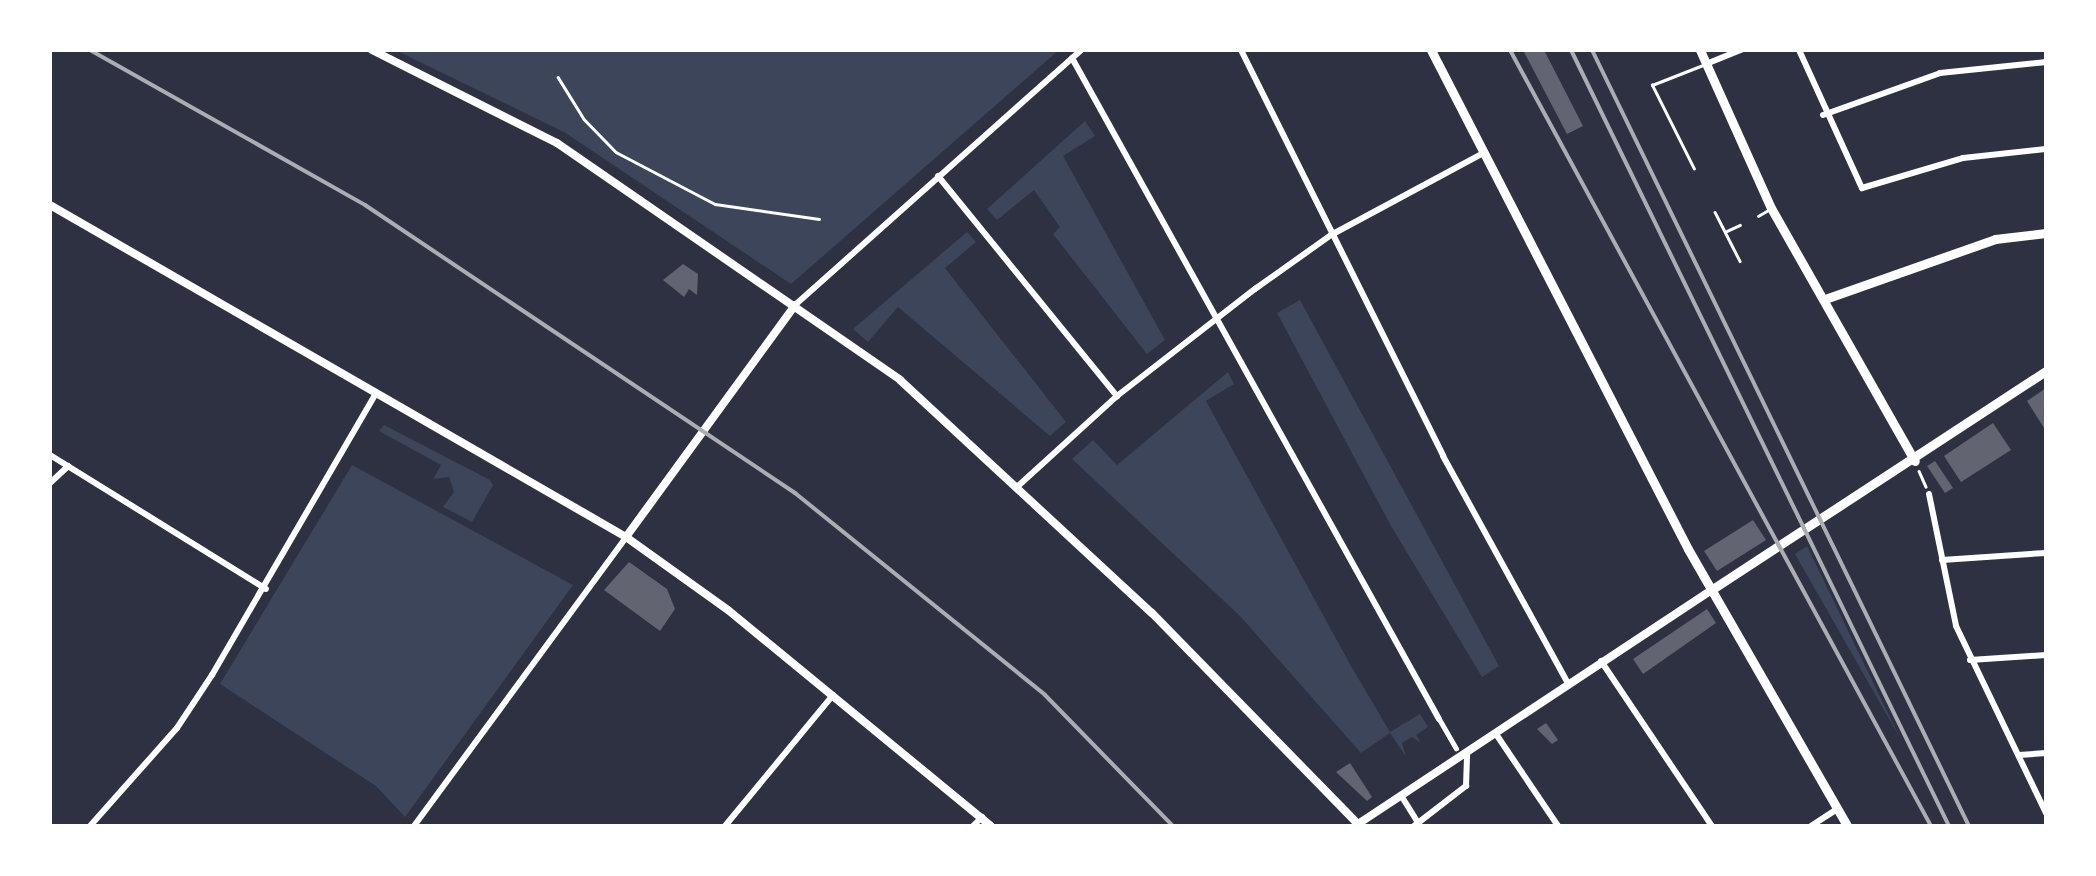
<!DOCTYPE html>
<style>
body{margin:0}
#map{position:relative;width:2096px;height:876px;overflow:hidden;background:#2d3142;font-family:Cabin,sans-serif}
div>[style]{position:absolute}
.green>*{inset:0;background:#3c4559}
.building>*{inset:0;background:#626471}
.path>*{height:2.5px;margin:-1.25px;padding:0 1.25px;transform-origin:1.25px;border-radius:1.25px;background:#fff}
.service>*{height:2.5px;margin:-1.25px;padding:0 1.25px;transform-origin:1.25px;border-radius:1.25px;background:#fff}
.pedestrian>*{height:5px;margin:-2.5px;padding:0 2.5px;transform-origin:2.5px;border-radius:2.5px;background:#fff}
.minor>*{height:6px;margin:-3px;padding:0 3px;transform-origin:3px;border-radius:3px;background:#fff}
.tertiary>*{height:8px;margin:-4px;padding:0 4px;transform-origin:4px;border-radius:4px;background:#fff}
.secondary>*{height:9px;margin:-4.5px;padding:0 4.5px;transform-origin:4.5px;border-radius:4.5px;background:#fff}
.rail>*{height:4px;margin:-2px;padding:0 2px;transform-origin:2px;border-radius:2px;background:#abadb3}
span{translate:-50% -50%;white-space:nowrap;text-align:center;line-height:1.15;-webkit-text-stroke:8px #fff;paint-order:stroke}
.frame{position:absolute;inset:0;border:52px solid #fff;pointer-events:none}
</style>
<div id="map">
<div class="green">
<i style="clip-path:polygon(395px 50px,1059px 50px,791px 284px,564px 132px)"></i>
<i style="clip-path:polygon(1085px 121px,1095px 136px,1063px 156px,1165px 340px,1147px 354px,1053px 234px,1060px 227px,1034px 190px,997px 220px,987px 209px)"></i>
<i style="clip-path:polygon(967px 232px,976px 242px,945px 268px,1066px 422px,1050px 436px,898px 307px,868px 342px,853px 329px)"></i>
<i style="clip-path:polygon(1300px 300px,1499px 666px,1482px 677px,1391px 526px,1277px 313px)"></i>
<i style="clip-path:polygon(1228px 372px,1234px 384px,1206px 401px,1351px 666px,1390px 732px,1420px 714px,1428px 727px,1416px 735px,1421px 743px,1412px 737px,1402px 743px,1406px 757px,1390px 733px,1361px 753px,1240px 616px,1072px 459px,1093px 440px,1117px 465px)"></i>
<i style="clip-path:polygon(384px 425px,490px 480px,493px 485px,472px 522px,443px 507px,454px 492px,449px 477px,433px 479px,441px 465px,379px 431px)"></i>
<i style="clip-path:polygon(352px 465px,573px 585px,405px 817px,376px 786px,220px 684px)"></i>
<i style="clip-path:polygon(1807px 546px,1900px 738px,1795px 554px)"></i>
</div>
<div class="building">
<i style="clip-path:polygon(1523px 50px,1544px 50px,1583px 126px,1567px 134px)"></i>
<i style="clip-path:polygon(683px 264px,698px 274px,697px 295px,689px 289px,684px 297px,663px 280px)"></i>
<i style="clip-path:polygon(2046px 388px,2046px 431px,2027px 401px)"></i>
<i style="clip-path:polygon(1993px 423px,2011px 450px,1961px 482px,1944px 456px)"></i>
<i style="clip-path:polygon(1935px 461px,1953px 488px,1945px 493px,1927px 466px)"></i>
<i style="clip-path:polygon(1753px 520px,1766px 540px,1717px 571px,1704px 551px)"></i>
<i style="clip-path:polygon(629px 562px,667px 589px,675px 609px,660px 631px,604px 590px)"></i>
<i style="clip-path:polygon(1707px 609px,1716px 623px,1643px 674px,1633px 659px)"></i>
<i style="clip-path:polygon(1546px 723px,1558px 740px,1552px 744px,1537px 729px)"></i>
<i style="clip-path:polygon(1350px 763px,1372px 797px,1367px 801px,1336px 772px)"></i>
</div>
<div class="path">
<i style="left:558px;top:77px;width:49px;rotate:58.2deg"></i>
<i style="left:584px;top:119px;width:46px;rotate:45.9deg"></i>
<i style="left:616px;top:152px;width:112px;rotate:27.7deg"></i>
<i style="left:715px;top:204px;width:105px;rotate:8.2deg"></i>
<i style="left:1919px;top:471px;width:17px;rotate:66deg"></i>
</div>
<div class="service">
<i style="left:1694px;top:169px;width:94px;rotate:-116.6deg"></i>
<i style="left:1652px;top:85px;width:55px;rotate:-21.4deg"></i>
<i style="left:1715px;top:212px;width:55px;rotate:63deg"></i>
<i style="left:1758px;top:216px;width:14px;rotate:-30deg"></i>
<i style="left:1727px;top:231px;width:14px;rotate:-25deg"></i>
</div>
<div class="pedestrian">
<i style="left:1439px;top:719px;width:34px;rotate:60deg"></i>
</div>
<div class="minor">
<i style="left:1241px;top:50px;width:453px;rotate:63.5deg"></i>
<i style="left:1443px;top:456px;width:259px;rotate:61.2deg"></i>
<i style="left:1799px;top:50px;width:152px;rotate:65.5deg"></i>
<i style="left:1862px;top:188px;width:105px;rotate:-16.5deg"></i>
<i style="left:1963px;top:158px;width:83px;rotate:-6.2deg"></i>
<i style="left:1072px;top:58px;width:756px;rotate:60.96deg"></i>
<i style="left:1706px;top:64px;width:38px;rotate:-22deg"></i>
<i style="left:1823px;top:115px;width:124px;rotate:-19.7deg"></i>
<i style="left:1940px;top:73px;width:107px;rotate:-5.9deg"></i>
<i style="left:938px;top:176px;width:284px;rotate:50.9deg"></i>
<i style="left:795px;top:305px;width:383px;rotate:-41.7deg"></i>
<i style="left:50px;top:455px;width:254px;rotate:31.8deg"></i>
<i style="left:50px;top:483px;width:25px;rotate:-43deg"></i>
<i style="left:1017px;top:487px;width:135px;rotate:-42.3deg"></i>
<i style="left:1117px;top:396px;width:175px;rotate:-37.8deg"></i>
<i style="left:1255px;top:289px;width:93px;rotate:-35.4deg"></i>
<i style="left:1331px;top:235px;width:175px;rotate:-28.3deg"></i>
<i style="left:1929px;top:494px;width:135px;rotate:78.4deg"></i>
<i style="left:1956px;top:626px;width:208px;rotate:64.3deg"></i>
<i style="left:1942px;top:560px;width:104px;rotate:-3.9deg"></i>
<i style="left:1970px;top:660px;width:76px;rotate:-3.8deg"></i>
<i style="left:1601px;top:661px;width:199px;rotate:56.1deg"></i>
<i style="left:1496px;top:734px;width:111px;rotate:56deg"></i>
<i style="left:2019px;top:755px;width:27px;rotate:-4deg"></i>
<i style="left:1402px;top:797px;width:28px;rotate:58deg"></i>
<i style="left:90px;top:826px;width:131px;rotate:-48.4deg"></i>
<i style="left:177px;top:728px;width:64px;rotate:-56.6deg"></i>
<i style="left:212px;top:675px;width:326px;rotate:-59.8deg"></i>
<i style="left:414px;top:826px;width:358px;rotate:-53.7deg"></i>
<i style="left:725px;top:826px;width:170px;rotate:-50.5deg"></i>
<i style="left:973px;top:826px;width:13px;rotate:-45deg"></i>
<i style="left:1414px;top:826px;width:66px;rotate:-37.6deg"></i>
<i style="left:1466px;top:786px;width:33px;rotate:-88deg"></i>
<i style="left:1811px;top:826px;width:31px;rotate:-33deg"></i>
</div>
<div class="tertiary">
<i style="left:372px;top:50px;width:207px;rotate:26.7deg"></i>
<i style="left:557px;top:143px;width:417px;rotate:34.6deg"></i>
<i style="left:900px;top:380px;width:343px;rotate:42.8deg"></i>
<i style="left:1152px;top:613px;width:295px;rotate:45.7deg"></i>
<i style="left:50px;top:205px;width:665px;rotate:29.96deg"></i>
<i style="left:626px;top:537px;width:125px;rotate:35.6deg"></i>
<i style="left:728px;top:610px;width:340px;rotate:39.4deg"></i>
<i style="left:626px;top:537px;width:287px;rotate:-53.9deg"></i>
<i style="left:1355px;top:826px;width:427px;rotate:-33.5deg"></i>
</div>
<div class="secondary">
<i style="left:1431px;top:50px;width:561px;rotate:62.75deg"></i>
<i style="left:1688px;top:549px;width:319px;rotate:60.1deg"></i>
<i style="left:1700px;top:50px;width:173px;rotate:65.8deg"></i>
<i style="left:1771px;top:208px;width:291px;rotate:60.4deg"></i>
<i style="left:1825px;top:299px;width:180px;rotate:-19.4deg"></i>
<i style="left:1995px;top:239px;width:51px;rotate:-6.7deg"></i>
<i style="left:1711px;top:590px;width:400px;rotate:-33.2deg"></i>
</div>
<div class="rail">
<i style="left:90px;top:50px;width:316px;rotate:29.4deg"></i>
<i style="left:365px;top:205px;width:518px;rotate:33.81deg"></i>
<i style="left:795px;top:493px;width:321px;rotate:38.9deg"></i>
<i style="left:1045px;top:695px;width:183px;rotate:45.7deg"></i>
<i style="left:1510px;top:50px;width:883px;rotate:61.52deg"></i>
<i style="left:1571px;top:50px;width:863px;rotate:64.03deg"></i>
<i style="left:1592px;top:50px;width:863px;rotate:64.09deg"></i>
</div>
<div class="frame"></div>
</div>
